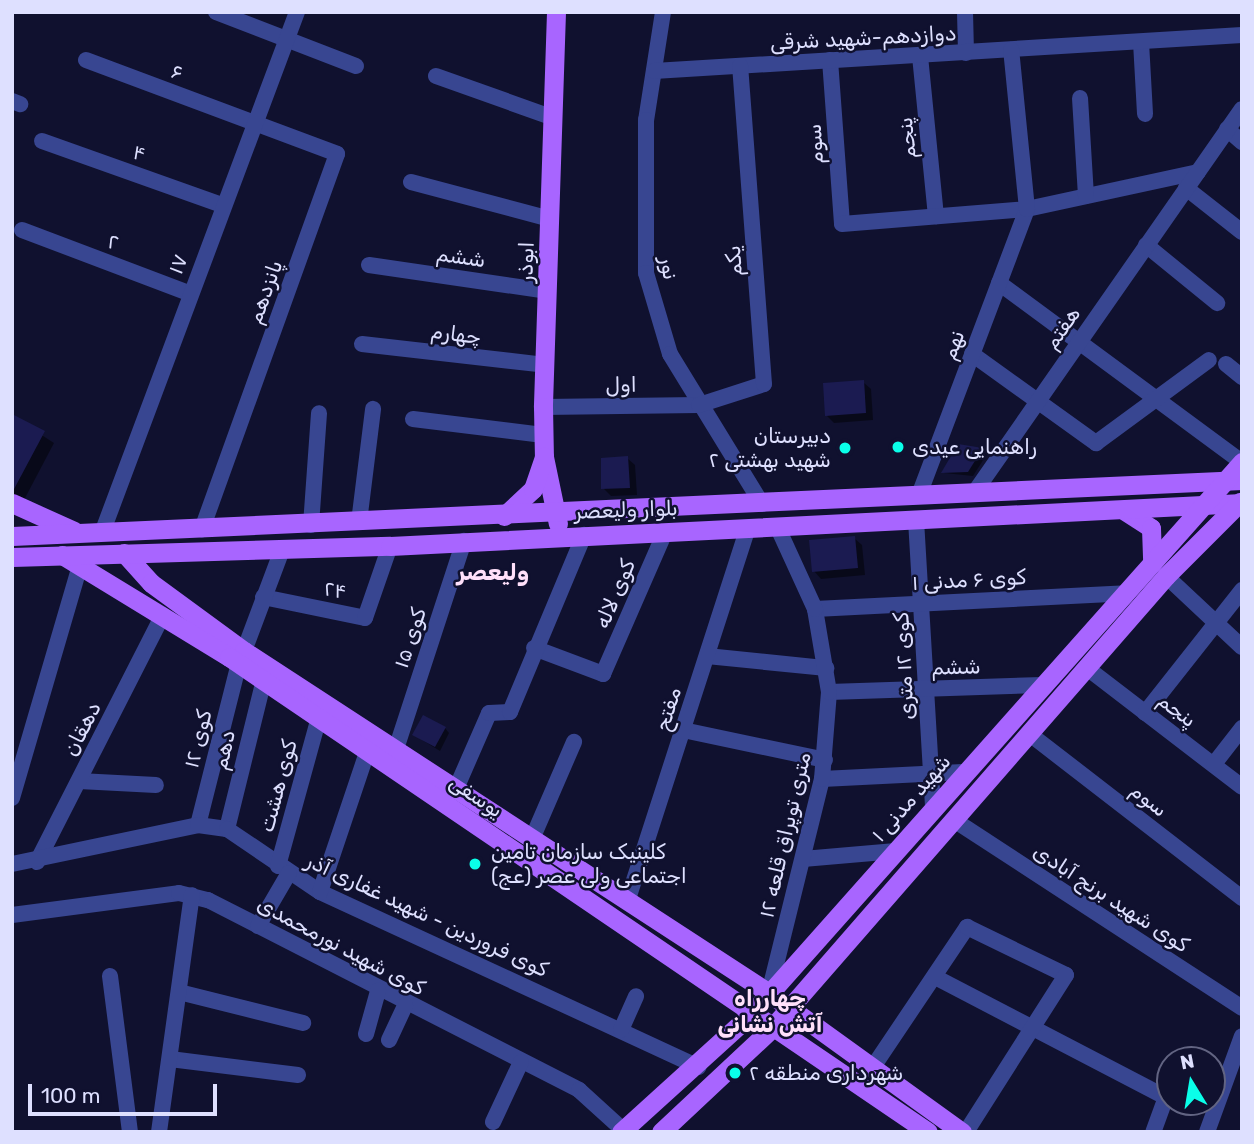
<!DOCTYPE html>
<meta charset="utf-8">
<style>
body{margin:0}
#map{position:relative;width:1254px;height:1144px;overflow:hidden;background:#10112f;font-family:Rubik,"Noto Naskh Arabic",sans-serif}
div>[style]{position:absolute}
.shadow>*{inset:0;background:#0007}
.building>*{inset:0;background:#1b1b51}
.minor>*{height:16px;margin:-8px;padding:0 8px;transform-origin:8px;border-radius:8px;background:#384691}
.major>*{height:19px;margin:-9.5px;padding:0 9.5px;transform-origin:9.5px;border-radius:9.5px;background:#a865ff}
.dots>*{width:19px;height:19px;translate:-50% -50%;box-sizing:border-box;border:4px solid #10112f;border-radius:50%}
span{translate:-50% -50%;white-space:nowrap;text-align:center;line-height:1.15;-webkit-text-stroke:5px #10112f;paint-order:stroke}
.street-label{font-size:21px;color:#dee0ff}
.poi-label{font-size:21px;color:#dee0ff}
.right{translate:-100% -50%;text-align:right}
.left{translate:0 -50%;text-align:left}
.neighbourhood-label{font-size:23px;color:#ffe0fa;font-weight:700}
.frame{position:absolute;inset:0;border:14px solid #dee0ff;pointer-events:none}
.north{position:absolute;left:1156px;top:1046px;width:70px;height:70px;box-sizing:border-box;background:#10112f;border:2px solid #626482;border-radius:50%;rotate:349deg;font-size:19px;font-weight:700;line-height:28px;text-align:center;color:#dee0ff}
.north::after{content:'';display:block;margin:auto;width:24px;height:32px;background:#0affe9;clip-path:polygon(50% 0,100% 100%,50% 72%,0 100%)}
.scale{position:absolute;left:28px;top:1084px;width:189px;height:32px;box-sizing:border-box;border:4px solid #dee0ff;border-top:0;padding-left:9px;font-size:21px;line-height:24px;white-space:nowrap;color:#dee0ff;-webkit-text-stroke:5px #10112f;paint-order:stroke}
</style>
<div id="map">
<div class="shadow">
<i style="clip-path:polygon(863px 382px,871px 389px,873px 420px,834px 423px,827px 416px)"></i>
<i style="clip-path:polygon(12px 416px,54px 443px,24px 500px,12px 494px)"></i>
<i style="clip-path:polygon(959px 446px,987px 454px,973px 476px,944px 473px)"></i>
<i style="clip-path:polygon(627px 458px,635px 465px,637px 495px,611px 496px,603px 488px)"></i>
<i style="clip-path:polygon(854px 538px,862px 545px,865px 575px,821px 579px,814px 571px)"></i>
<i style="clip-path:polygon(445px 728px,449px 733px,440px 751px,414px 735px)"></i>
</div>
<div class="building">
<i style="clip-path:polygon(864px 380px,866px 413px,825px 416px,823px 383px)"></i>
<i style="clip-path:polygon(12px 414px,45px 431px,13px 491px,12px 491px)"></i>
<i style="clip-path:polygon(958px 444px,983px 448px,968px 472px,941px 473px)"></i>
<i style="clip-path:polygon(628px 456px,630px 488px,601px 489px,601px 458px)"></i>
<i style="clip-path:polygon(855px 536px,858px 568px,812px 572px,809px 540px)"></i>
<i style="clip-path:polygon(423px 715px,446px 727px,435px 747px,412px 735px)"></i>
</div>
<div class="minor">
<i style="left:216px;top:12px;width:150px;rotate:21.1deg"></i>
<i style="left:663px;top:12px;width:109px;rotate:98.9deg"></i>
<i style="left:646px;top:120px;width:153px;rotate:90deg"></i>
<i style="left:646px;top:273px;width:84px;rotate:73.5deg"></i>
<i style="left:670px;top:354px;width:176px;rotate:58.5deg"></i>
<i style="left:965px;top:12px;width:41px;rotate:88.6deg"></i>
<i style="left:1141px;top:42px;width:72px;rotate:86.8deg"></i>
<i style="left:920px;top:56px;width:161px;rotate:84.3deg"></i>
<i style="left:86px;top:60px;width:268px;rotate:20.5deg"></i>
<i style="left:337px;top:154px;width:399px;rotate:109.8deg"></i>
<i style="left:830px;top:60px;width:164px;rotate:85.8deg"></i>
<i style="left:842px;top:224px;width:186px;rotate:-4.6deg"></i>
<i style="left:1027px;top:209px;width:175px;rotate:-12.2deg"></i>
<i style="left:654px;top:71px;width:589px;rotate:-3.5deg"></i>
<i style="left:436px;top:76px;width:125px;rotate:19.6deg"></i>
<i style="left:1080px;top:98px;width:98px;rotate:86.5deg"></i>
<i style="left:12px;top:101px;width:9px;rotate:21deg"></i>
<i style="left:1227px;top:129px;width:20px;rotate:41deg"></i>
<i style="left:42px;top:141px;width:191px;rotate:19.6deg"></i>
<i style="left:411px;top:182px;width:144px;rotate:14.9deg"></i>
<i style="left:1186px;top:188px;width:71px;rotate:38.2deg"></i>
<i style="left:22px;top:230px;width:178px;rotate:20.7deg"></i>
<i style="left:1146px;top:245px;width:92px;rotate:39.2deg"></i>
<i style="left:369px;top:265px;width:181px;rotate:8.3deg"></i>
<i style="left:999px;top:283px;width:302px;rotate:36.4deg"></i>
<i style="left:362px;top:344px;width:184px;rotate:6.5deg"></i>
<i style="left:972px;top:354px;width:153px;rotate:35.7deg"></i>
<i style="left:1096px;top:443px;width:140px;rotate:-36.3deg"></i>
<i style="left:1226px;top:364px;width:21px;rotate:39deg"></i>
<i style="left:543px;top:407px;width:156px;rotate:-0.7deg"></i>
<i style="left:699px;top:405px;width:68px;rotate:-17.9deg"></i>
<i style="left:764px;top:384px;width:319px;rotate:-94.3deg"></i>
<i style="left:413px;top:419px;width:131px;rotate:7deg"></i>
<i style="left:974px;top:493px;width:468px;rotate:-55.1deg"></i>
<i style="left:919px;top:495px;width:306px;rotate:-69.3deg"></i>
<i style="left:1027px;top:209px;width:160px;rotate:-95.7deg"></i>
<i style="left:916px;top:520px;width:290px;rotate:86.6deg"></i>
<i style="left:359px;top:522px;width:114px;rotate:-82.9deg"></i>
<i style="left:311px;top:525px;width:112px;rotate:-85.9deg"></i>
<i style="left:102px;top:533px;width:556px;rotate:-69.48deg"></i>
<i style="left:1166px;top:576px;width:104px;rotate:43.1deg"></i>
<i style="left:263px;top:597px;width:104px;rotate:11.6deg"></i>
<i style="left:365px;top:618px;width:76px;rotate:-70.9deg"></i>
<i style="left:815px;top:609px;width:311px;rotate:-2.9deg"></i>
<i style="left:534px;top:648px;width:74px;rotate:20.6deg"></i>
<i style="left:603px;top:674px;width:155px;rotate:-66.4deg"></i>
<i style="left:244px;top:651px;width:108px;rotate:-69.4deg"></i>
<i style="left:707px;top:656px;width:120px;rotate:5.8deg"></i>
<i style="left:1087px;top:668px;width:195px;rotate:37.5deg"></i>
<i style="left:829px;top:692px;width:213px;rotate:-1.9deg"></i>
<i style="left:1145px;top:713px;width:157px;rotate:-51.7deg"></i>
<i style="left:683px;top:730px;width:145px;rotate:11.9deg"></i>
<i style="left:1031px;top:735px;width:267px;rotate:37.7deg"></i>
<i style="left:396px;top:749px;width:219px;rotate:-71.9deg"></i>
<i style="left:1214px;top:764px;width:46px;rotate:-52.1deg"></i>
<i style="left:822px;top:779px;width:141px;rotate:-2.8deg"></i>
<i style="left:79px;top:781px;width:77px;rotate:3deg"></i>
<i style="left:455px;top:791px;width:85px;rotate:-66.4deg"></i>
<i style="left:489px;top:713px;width:21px;rotate:-3deg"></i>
<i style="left:510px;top:712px;width:192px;rotate:-67.3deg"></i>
<i style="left:12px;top:798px;width:243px;rotate:-73.7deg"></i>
<i style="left:957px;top:822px;width:340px;rotate:33.1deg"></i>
<i style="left:198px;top:825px;width:167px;rotate:-75.8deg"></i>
<i style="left:227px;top:829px;width:154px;rotate:-76.1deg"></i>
<i style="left:532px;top:839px;width:106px;rotate:-66.6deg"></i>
<i style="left:803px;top:859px;width:93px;rotate:-4.9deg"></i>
<i style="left:37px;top:862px;width:277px;rotate:-63deg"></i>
<i style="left:12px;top:864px;width:190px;rotate:-11.8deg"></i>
<i style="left:198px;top:825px;width:29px;rotate:8deg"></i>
<i style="left:227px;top:829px;width:112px;rotate:34.1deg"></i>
<i style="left:320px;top:892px;width:417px;rotate:24.8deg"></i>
<i style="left:278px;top:866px;width:155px;rotate:-74.6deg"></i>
<i style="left:320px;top:892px;width:151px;rotate:-71.4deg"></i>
<i style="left:627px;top:902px;width:393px;rotate:-72.1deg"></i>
<i style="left:12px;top:915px;width:168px;rotate:-7.5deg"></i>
<i style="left:179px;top:893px;width:30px;rotate:14deg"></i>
<i style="left:208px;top:900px;width:417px;rotate:27.1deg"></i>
<i style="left:579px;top:1090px;width:59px;rotate:42.3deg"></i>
<i style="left:258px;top:926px;width:61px;rotate:-59.7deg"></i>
<i style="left:110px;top:976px;width:157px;rotate:82.7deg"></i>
<i style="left:935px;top:977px;width:260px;rotate:27.5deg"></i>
<i style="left:1166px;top:1097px;width:37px;rotate:110deg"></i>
<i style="left:179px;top:992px;width:128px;rotate:14deg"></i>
<i style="left:769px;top:993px;width:220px;rotate:-76.1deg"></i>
<i style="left:822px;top:779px;width:87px;rotate:-85.4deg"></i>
<i style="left:829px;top:692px;width:84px;rotate:-99.6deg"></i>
<i style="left:815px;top:609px;width:91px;rotate:-114.6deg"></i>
<i style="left:621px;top:1030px;width:37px;rotate:-66deg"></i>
<i style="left:366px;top:1034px;width:45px;rotate:-74.4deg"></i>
<i style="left:389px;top:1040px;width:38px;rotate:-65deg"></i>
<i style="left:170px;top:1059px;width:129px;rotate:7.1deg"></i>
<i style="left:873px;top:1067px;width:169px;rotate:-56.1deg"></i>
<i style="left:967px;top:927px;width:110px;rotate:25.9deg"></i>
<i style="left:1066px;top:975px;width:186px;rotate:122.5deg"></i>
<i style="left:493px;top:1122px;width:66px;rotate:-65deg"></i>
<i style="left:159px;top:1132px;width:239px;rotate:-82.1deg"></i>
<i style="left:1207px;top:1132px;width:102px;rotate:-70deg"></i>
</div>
<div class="major">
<i style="left:556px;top:12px;width:395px;rotate:91.9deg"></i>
<i style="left:543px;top:407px;width:50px;rotate:88.9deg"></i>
<i style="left:544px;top:457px;width:68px;rotate:78.2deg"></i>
<i style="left:12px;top:503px;width:68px;rotate:24.3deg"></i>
<i style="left:1125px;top:511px;width:31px;rotate:33deg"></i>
<i style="left:1151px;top:528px;width:35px;rotate:88deg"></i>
<i style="left:504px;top:516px;width:40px;rotate:-43deg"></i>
<i style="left:533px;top:489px;width:34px;rotate:-71deg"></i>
<i style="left:12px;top:536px;width:1231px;rotate:-2.61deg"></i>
<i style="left:124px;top:553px;width:40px;rotate:48deg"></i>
<i style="left:151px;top:583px;width:115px;rotate:36.2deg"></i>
<i style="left:244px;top:651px;width:627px;rotate:33.08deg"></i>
<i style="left:769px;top:993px;width:238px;rotate:35.8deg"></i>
<i style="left:62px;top:555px;width:196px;rotate:31.4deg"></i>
<i style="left:229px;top:657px;width:845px;rotate:34.2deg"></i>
<i style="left:12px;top:557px;width:378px;rotate:-1.7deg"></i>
<i style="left:390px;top:546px;width:853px;rotate:-2.89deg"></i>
<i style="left:621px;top:1132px;width:176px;rotate:-42.2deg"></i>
<i style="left:751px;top:1014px;width:739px;rotate:-48.35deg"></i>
<i style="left:661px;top:1132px;width:151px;rotate:-43.1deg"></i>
<i style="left:771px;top:1029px;width:601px;rotate:-48.91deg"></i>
<i style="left:1166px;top:576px;width:105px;rotate:-45deg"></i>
</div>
<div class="dots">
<i style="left:898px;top:447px;background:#0affe9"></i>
<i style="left:845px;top:448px;background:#0affe9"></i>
<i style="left:475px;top:864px;background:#0affe9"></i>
<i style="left:735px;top:1073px;background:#0affe9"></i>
</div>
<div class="street-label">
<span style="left:863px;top:38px;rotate:-3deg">دوازدهم-شهید شرقی</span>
<span style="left:177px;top:72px;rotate:21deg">۶</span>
<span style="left:907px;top:138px;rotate:-96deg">پنجم</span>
<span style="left:815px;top:144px;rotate:-94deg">سوم</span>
<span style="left:139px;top:153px;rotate:20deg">۴</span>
<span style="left:113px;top:242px;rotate:21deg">۲</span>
<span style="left:461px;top:257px;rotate:8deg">ششم</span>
<span style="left:734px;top:261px;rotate:-94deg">یکم</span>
<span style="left:526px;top:262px;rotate:-88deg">ابوذر</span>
<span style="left:178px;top:264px;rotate:-69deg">۱۷</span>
<span style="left:669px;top:268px;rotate:81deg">نور</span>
<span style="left:265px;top:292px;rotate:-70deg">پانزدهم</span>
<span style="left:1062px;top:328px;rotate:-55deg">هفتم</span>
<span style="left:456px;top:334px;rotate:7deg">چهارم</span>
<span style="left:953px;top:345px;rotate:-69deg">نهم</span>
<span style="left:621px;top:385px;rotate:-1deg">اول</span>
<span style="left:626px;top:510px;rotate:-2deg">بلوار ولیعصر</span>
<span style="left:969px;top:580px;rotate:-3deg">کوی ۶ مدنی ۱</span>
<span style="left:335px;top:590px;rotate:11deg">۲۴</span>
<span style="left:615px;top:594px;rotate:-67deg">کوی لاله</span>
<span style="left:410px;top:638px;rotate:-72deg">کوی ۱۵</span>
<span style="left:904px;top:666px;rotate:-93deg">کوی ۱۲ متری</span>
<span style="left:956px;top:667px;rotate:-2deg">ششم</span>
<span style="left:668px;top:709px;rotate:-72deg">مفتح</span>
<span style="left:1177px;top:710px;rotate:37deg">پنجم</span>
<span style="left:82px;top:729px;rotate:-63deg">دهقان</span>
<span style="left:198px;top:739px;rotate:-76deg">کوی ۱۲</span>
<span style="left:224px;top:750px;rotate:-77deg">دهم</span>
<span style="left:278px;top:786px;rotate:-75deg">کوی هشت</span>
<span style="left:476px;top:796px;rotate:34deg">یوسفی</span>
<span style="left:911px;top:798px;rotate:-49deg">شهید مدنی ۱</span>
<span style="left:1149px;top:800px;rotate:38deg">سوم</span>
<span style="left:785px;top:835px;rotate:-77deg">۱۲ متری توپراق قلعه</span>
<span style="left:1111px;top:898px;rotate:33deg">کوی شهید برنج آبادی</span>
<span style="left:427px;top:915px;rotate:25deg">کوی فروردین - شهید غفاری آذر</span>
<span style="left:341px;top:946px;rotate:28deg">کوی شهید نورمحمدی</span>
</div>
<div class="poi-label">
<span class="right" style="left:831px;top:448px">دبیرستان<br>شهید بهشتی ۲</span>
<span class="left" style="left:912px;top:447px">راهنمایی عیدی</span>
<span class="left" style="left:491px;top:864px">کلینیک سازمان تامین<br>اجتماعی ولی عصر (عج)</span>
<span class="left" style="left:749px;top:1073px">شهرداری منطقه ۲</span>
</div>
<div class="neighbourhood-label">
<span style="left:493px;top:572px">ولیعصر</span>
<span style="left:770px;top:1011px">چهارراه<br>آتش نشانی</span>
</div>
<div class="frame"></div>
<div class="north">N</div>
<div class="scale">100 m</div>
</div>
